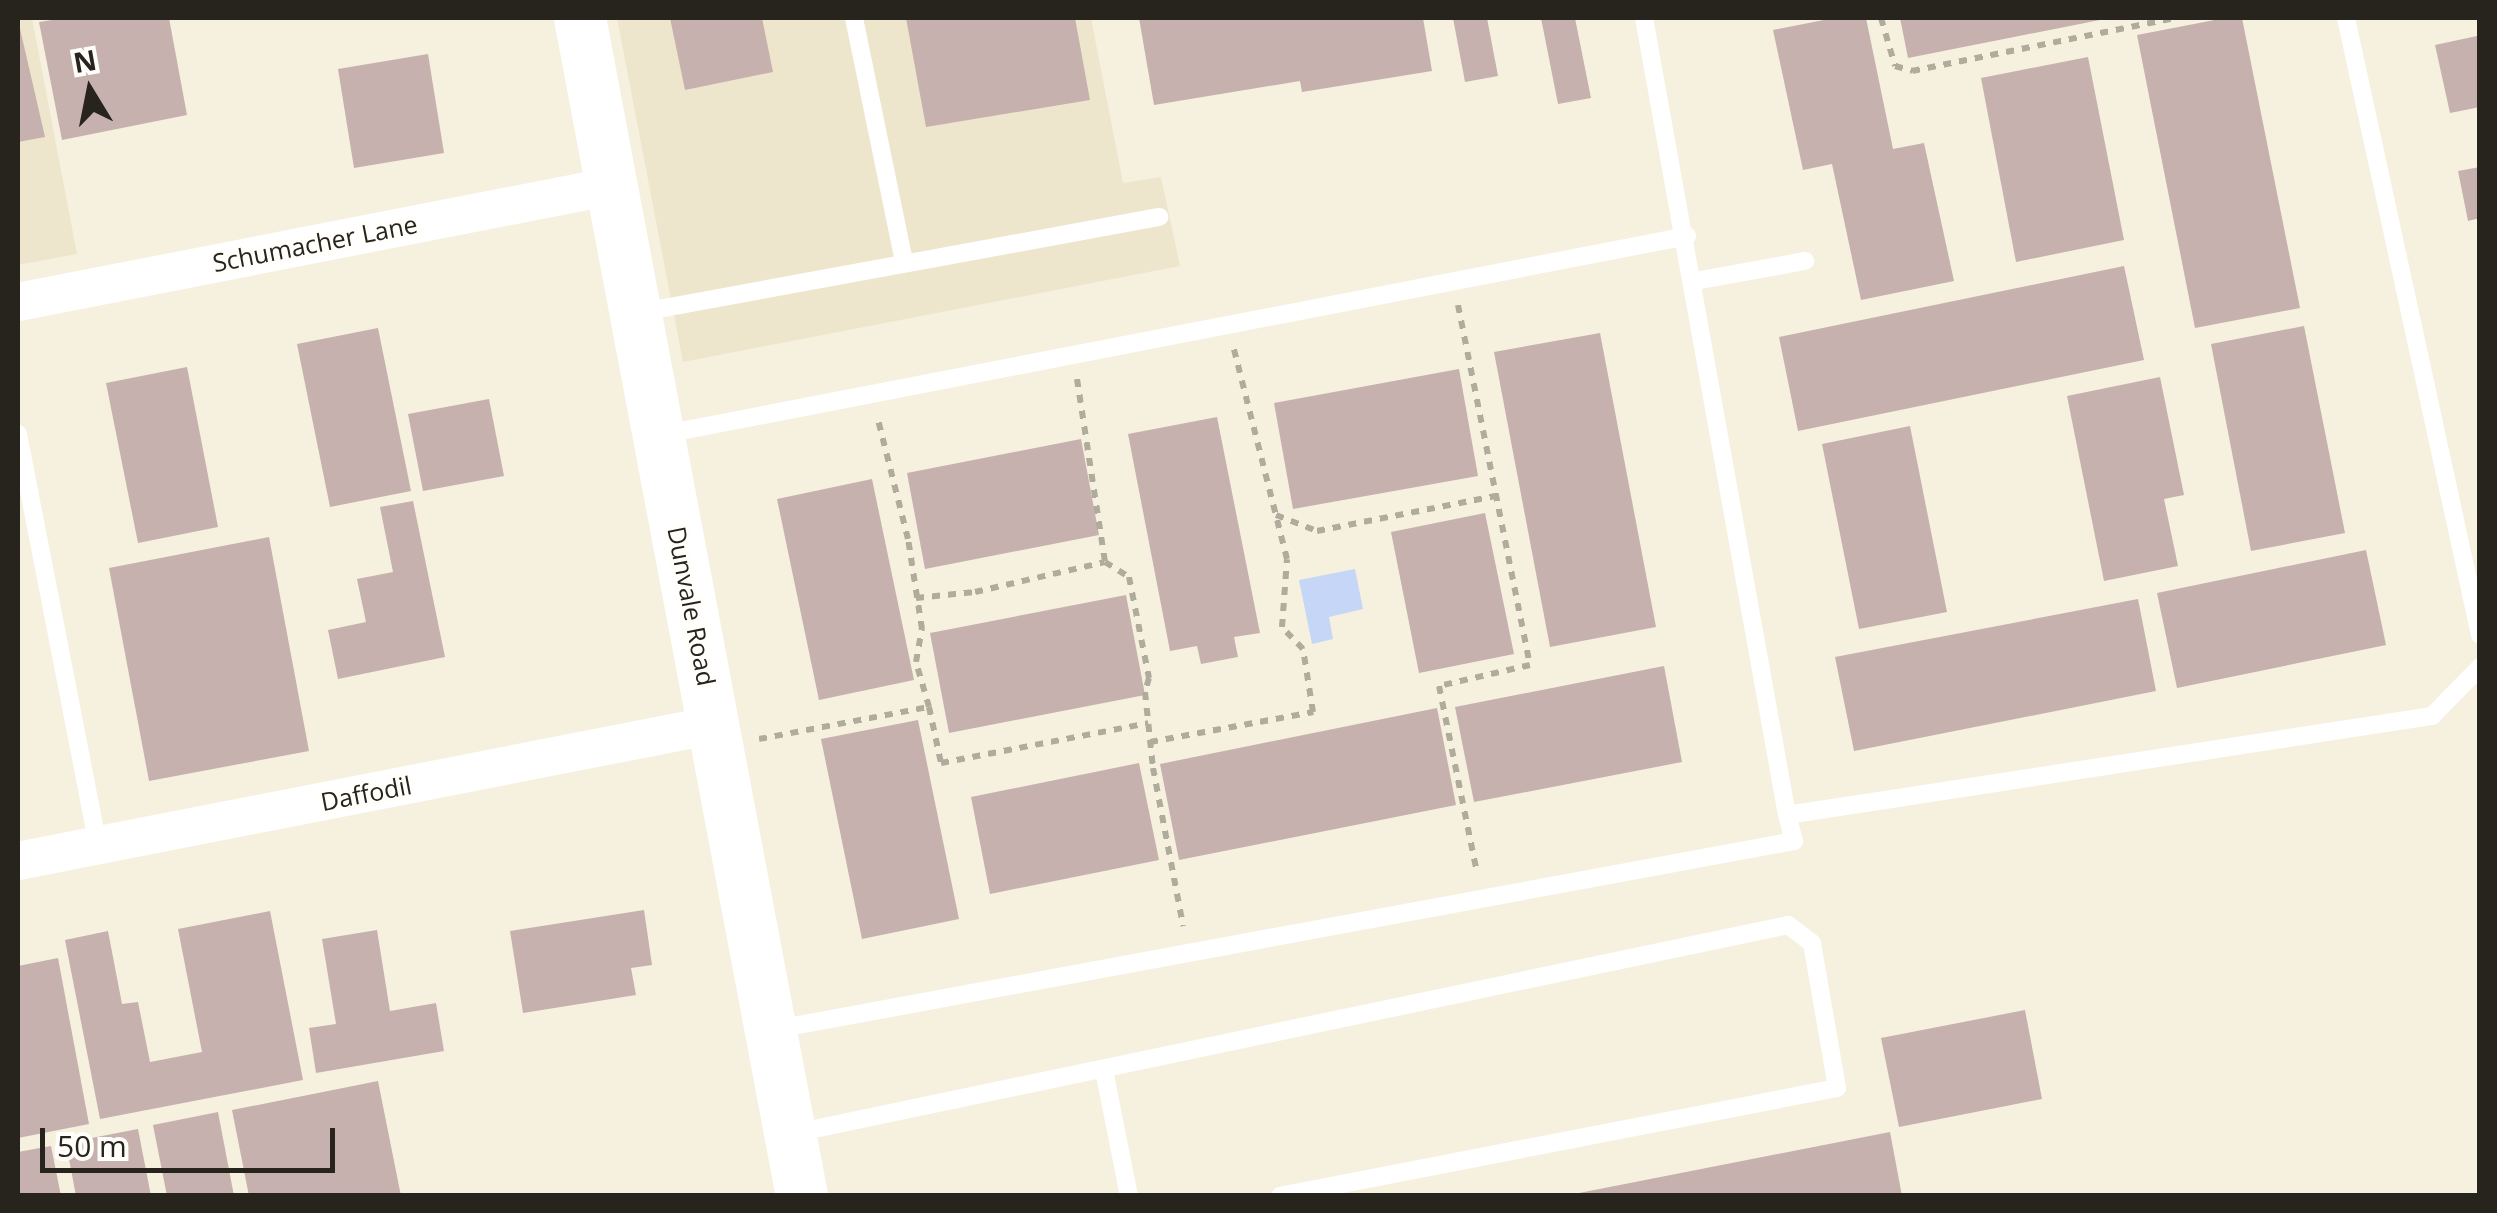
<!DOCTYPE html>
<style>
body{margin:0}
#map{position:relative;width:2497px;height:1213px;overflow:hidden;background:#f6f0de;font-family:"Open Sans",sans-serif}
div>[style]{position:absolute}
.built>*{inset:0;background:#eee6cc}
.water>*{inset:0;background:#c5d6f6}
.building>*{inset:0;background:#c6b1af}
.path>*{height:6px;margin-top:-3px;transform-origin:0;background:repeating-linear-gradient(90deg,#afab9d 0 8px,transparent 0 16px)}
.lane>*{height:18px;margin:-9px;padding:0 9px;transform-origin:9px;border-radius:9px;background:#fff}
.street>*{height:38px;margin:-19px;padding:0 19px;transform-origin:19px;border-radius:19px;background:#fff}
.secondary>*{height:52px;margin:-26px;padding:0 26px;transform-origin:26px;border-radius:26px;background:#fff}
span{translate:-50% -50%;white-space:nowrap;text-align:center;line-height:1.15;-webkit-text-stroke:8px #fffefa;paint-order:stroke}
.street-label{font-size:25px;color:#26241d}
.frame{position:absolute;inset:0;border:20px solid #26241d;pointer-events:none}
.north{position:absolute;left:40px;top:40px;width:100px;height:100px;-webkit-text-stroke:8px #fffefa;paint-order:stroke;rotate:350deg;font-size:28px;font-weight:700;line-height:40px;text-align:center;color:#26241d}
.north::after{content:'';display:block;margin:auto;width:35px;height:45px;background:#26241d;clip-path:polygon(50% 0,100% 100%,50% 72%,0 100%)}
.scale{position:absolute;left:40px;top:1128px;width:295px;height:45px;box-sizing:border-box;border:5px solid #26241d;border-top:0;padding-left:12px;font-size:30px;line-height:35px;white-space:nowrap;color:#26241d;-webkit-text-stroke:8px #fffefa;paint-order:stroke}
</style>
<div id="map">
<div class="built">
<i style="clip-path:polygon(18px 18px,32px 18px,77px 254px,18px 265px)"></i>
<i style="clip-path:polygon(617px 18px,1091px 18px,1123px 183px,1161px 177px,1180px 266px,683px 362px)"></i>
</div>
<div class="water">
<i style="clip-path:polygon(1355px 569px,1363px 609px,1329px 617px,1333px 639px,1312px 644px,1299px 580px)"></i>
</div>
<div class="building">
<i style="clip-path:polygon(65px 18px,169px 18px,187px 115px,62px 140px,39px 22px)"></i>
<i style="clip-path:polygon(670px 18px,762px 18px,773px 72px,685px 90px)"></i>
<i style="clip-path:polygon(906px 18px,1075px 18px,1090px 100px,926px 127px)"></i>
<i style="clip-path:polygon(1139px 18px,1423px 18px,1432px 71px,1302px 92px,1300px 81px,1154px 105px)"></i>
<i style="clip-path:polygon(1453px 18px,1487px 18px,1498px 76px,1465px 82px)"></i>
<i style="clip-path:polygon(1541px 18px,1575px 18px,1591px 98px,1558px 104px)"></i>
<i style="clip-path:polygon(1834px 18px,1866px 18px,1893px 149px,1924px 143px,1954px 281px,1861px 300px,1832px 164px,1803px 170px,1773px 30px)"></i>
<i style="clip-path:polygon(1900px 18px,2104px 18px,2105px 19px,1908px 58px)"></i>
<i style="clip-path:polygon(2225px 18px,2242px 18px,2300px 308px,2195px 328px,2137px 35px)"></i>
<i style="clip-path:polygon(18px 20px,45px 137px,18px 142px)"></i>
<i style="clip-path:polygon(2477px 36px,2480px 107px,2450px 113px,2435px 45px)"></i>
<i style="clip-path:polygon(428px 54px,444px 153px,354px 168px,338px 69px)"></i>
<i style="clip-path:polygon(2088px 57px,2124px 240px,2016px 262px,1981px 78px)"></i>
<i style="clip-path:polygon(2480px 167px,2480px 218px,2468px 221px,2458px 171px)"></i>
<i style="clip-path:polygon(2124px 266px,2144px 360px,1798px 431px,1779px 337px)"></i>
<i style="clip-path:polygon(2304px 326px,2345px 533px,2251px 551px,2211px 344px)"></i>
<i style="clip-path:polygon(378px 328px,411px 491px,330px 507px,297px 344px)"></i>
<i style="clip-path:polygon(1600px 333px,1656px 627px,1550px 647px,1494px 352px)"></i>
<i style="clip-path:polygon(187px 367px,218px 527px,138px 543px,106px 383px)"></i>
<i style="clip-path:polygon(1459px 369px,1478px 476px,1293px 509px,1274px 403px)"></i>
<i style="clip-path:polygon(2160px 377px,2184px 495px,2164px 499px,2178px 566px,2104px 581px,2067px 396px)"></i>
<i style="clip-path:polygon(489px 399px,504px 476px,423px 491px,408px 414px)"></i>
<i style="clip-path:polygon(1217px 417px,1260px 633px,1234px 637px,1238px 657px,1201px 664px,1197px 646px,1170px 651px,1128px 434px)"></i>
<i style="clip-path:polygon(1910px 426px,1947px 612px,1859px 629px,1822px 444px)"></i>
<i style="clip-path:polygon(1081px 439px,1099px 535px,925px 569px,907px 473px)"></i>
<i style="clip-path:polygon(872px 479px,914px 680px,819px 700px,777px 499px)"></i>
<i style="clip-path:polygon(413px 501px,445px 657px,338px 679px,328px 630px,366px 622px,357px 579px,393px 572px,380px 507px)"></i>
<i style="clip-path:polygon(1485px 513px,1514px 654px,1419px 673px,1391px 532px)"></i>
<i style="clip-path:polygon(269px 537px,309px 751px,149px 781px,109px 568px)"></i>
<i style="clip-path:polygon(2366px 550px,2386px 645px,2177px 688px,2157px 593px)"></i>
<i style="clip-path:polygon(1126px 595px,1145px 695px,949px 733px,930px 633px)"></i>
<i style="clip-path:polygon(2138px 599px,2156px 691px,1854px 751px,1835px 657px)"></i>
<i style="clip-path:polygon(1664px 666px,1682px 762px,1474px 802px,1455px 707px)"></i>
<i style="clip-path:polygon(1437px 708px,1456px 805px,1179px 860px,1160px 764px)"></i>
<i style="clip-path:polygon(918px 720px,959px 919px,862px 939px,821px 739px)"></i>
<i style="clip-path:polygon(1139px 763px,1159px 860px,990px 894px,971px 797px)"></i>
<i style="clip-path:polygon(644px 910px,652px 965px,631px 968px,636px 995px,523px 1013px,510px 931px)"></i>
<i style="clip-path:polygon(270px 911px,303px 1080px,100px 1119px,65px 940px,108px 931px,122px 1004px,138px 1002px,150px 1062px,202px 1052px,178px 929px)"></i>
<i style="clip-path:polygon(377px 930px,390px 1011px,436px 1003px,444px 1051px,316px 1073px,309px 1028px,336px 1024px,322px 939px)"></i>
<i style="clip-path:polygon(58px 958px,89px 1124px,18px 1138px,18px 966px)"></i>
<i style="clip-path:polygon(2025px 1010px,2042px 1099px,1899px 1127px,1881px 1038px)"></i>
<i style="clip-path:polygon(378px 1081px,401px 1196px,249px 1196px,232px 1110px)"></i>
<i style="clip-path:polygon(218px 1112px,234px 1196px,167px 1196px,153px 1125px)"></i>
<i style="clip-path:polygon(138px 1129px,151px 1196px,76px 1196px,66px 1143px)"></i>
<i style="clip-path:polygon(1890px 1132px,1902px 1196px,1574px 1196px,1574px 1194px)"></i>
<i style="clip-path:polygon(51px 1146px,61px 1196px,18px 1196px,18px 1152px)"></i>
</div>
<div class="path">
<i style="left:1881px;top:18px;width:50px;rotate:73.7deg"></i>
<i style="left:1895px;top:66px;width:18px;rotate:16deg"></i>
<i style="left:1912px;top:71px;width:267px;rotate:-11.4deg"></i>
<i style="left:1458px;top:305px;width:367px;rotate:78.7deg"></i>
<i style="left:1530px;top:665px;width:93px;rotate:167deg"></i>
<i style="left:1439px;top:686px;width:191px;rotate:78.5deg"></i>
<i style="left:1077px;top:379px;width:185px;rotate:81.3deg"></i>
<i style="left:1276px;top:515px;width:44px;rotate:21.3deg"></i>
<i style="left:1317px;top:531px;width:182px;rotate:-11.1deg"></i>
<i style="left:916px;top:598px;width:59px;rotate:-5.8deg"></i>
<i style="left:975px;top:592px;width:133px;rotate:-13deg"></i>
<i style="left:1105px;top:562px;width:28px;rotate:32deg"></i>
<i style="left:1129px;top:577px;width:103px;rotate:78.8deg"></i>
<i style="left:1149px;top:678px;width:15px;rotate:106deg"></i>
<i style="left:1145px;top:692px;width:76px;rotate:84deg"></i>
<i style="left:1153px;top:768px;width:161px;rotate:79.2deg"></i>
<i style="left:929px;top:707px;width:57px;rotate:77.9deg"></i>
<i style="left:941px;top:763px;width:211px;rotate:-10.9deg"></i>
<i style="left:759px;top:739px;width:173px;rotate:-10.7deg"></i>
<i style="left:929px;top:707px;width:47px;rotate:-106.1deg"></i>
<i style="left:916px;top:662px;width:34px;rotate:-80deg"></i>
<i style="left:922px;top:629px;width:91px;rotate:-98.8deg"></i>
<i style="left:908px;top:539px;width:123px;rotate:-104.1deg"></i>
<i style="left:1150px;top:742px;width:166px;rotate:-10.4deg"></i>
<i style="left:1313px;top:712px;width:64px;rotate:-99deg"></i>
<i style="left:1303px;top:649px;width:30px;rotate:-134deg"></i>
<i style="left:1282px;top:627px;width:68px;rotate:-85.8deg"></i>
<i style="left:1287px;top:559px;width:217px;rotate:-104.2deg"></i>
</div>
<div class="lane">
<i style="left:854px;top:18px;width:248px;rotate:78.4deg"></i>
<i style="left:1644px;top:18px;width:810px;rotate:79.83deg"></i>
<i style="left:1787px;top:815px;width:653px;rotate:-8.73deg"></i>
<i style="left:2432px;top:716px;width:69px;rotate:-45.6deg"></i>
<i style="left:2346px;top:18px;width:631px;rotate:77.75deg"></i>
<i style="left:1695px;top:281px;width:112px;rotate:-10.3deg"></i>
<i style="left:642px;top:312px;width:526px;rotate:-10.41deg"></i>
<i style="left:18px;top:434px;width:419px;rotate:79deg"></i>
<i style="left:665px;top:434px;width:1041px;rotate:-10.96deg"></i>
<i style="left:777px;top:1029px;width:1034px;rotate:-10.47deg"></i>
<i style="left:1794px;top:841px;width:27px;rotate:-105deg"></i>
<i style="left:1104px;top:1070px;width:128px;rotate:78.8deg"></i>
<i style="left:795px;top:1133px;width:1015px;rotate:-11.83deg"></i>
<i style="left:1788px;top:925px;width:30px;rotate:37deg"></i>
<i style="left:1812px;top:943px;width:147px;rotate:80.2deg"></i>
<i style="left:1837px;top:1088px;width:567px;rotate:169.03deg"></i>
</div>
<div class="street">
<i style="left:18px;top:302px;width:605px;rotate:-11.05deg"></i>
<i style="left:18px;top:861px;width:709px;rotate:-11.06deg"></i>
</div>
<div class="secondary">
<i style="left:580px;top:18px;width:1199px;rotate:79.33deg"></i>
</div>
<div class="street-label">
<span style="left:315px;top:243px;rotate:-11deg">Schumacher Lane</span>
<span style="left:692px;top:606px;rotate:79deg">Dunvale Road</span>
<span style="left:366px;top:793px;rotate:-11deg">Daffodil</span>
</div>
<div class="frame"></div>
<div class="north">N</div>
<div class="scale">50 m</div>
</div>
